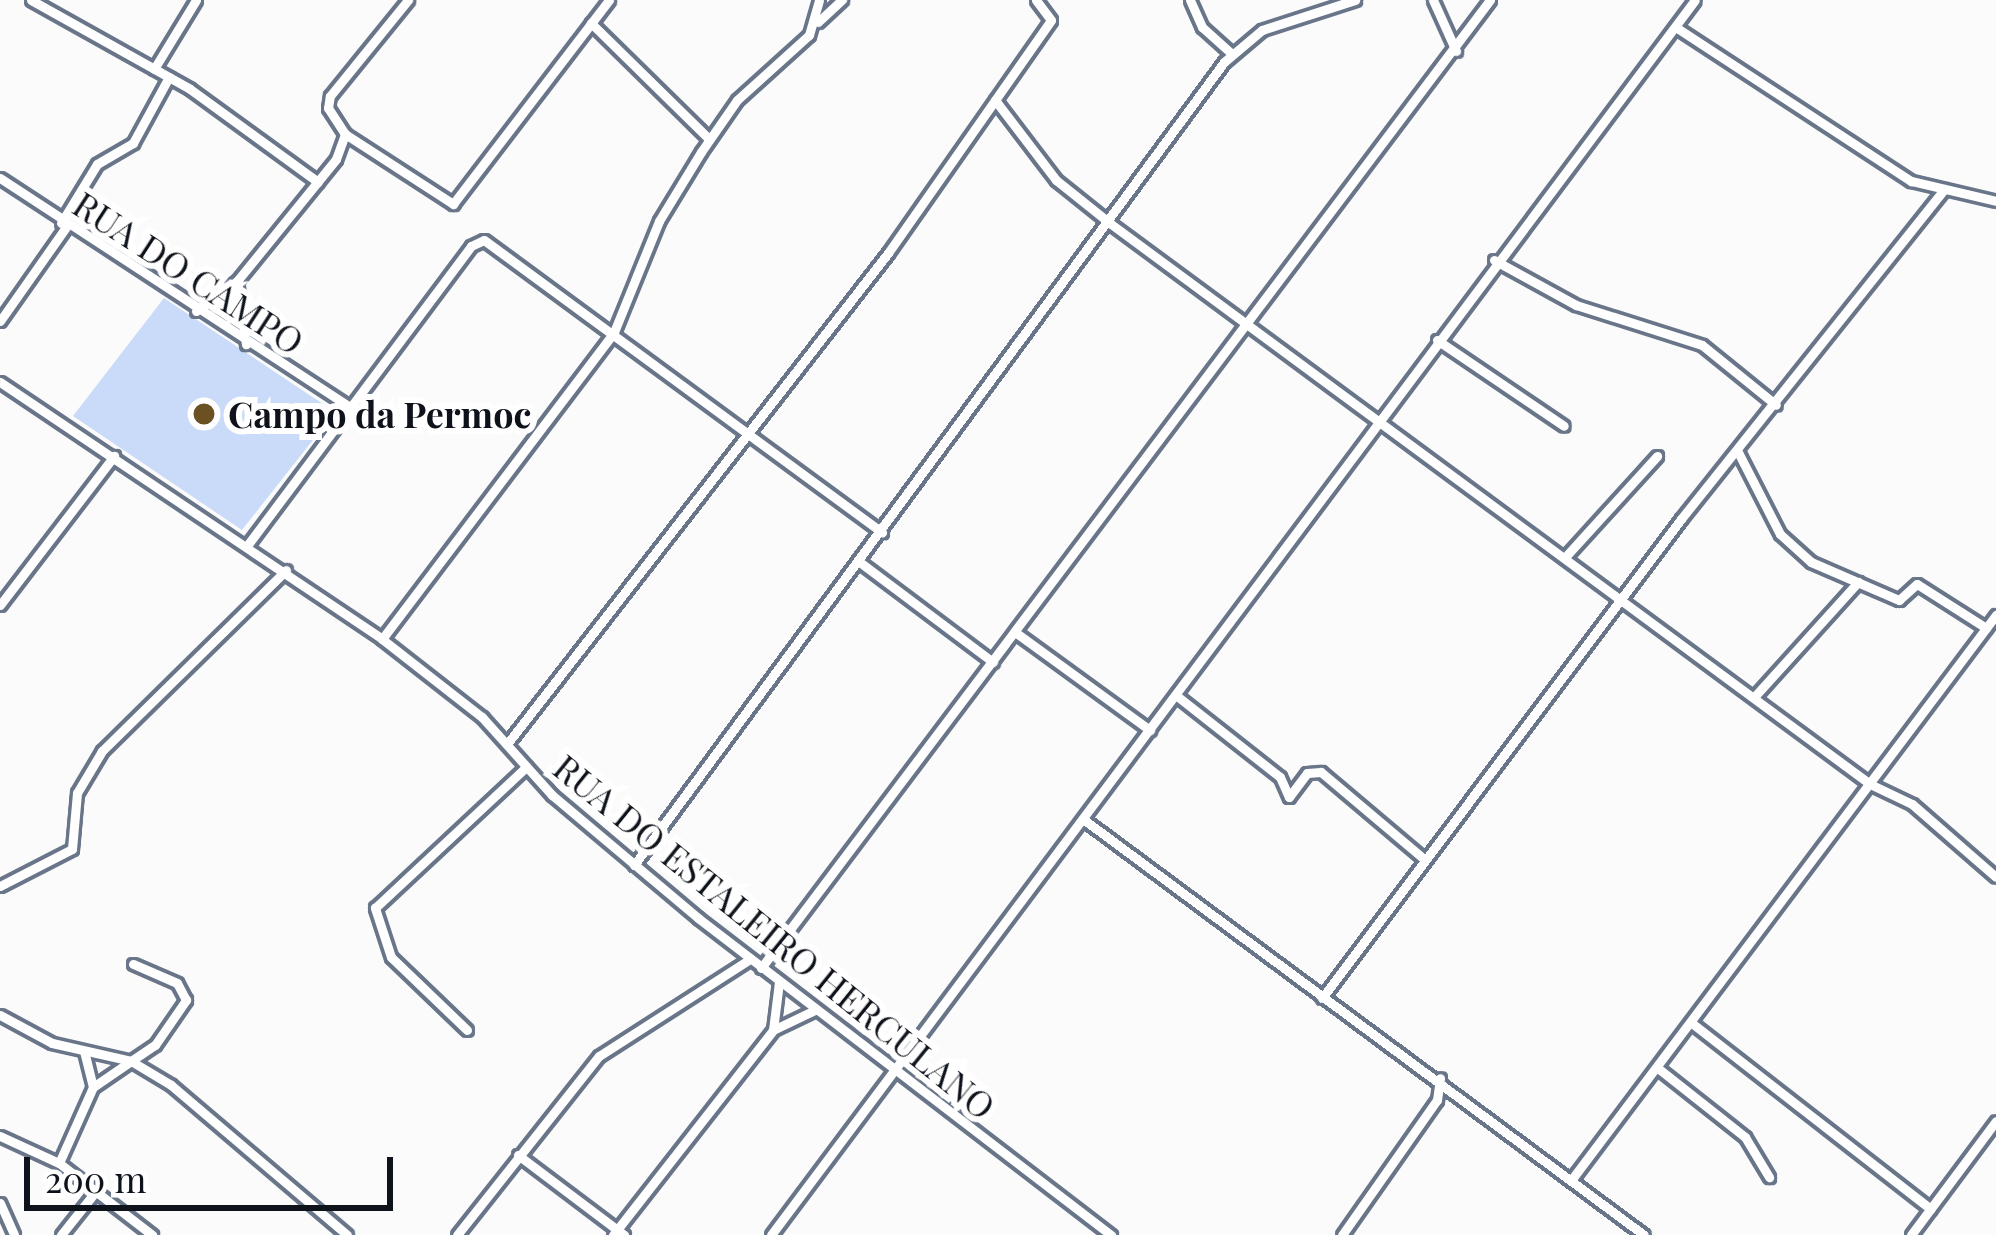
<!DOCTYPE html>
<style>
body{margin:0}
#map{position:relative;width:1996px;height:1235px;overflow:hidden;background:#fbfbfb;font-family:"Playfair Display",serif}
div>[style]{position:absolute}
.green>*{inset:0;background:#c9dbf8}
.roads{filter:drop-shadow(3px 0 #697589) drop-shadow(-3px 0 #697589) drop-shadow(0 3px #697589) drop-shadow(0 -3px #697589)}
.street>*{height:9px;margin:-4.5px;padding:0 4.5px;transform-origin:4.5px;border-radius:4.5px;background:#fff}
.dots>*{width:33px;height:33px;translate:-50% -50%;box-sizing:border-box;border:6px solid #fff;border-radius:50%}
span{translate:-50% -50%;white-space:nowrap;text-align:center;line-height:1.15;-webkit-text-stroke:12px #fff;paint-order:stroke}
.street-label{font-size:36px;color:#0e121a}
.poi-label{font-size:36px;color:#0e121a;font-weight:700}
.left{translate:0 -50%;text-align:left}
.scale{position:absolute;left:24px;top:1157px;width:369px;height:54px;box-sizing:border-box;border:6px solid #0e121a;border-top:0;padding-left:15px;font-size:36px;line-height:42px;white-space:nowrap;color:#0e121a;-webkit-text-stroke:9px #fff;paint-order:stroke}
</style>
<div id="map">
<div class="green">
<i style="clip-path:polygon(164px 298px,335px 412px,242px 530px,73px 416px)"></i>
</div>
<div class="roads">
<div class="street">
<i style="left:31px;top:0;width:182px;rotate:29.2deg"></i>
<i style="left:190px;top:89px;width:158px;rotate:36deg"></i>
<i style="left:1190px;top:0;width:30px;rotate:66deg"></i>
<i style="left:1202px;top:27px;width:40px;rotate:42deg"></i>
<i style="left:1433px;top:0;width:56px;rotate:65.7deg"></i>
<i style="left:818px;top:22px;width:33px;rotate:-43deg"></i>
<i style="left:591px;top:23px;width:165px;rotate:44.5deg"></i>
<i style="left:1677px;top:28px;width:280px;rotate:33.2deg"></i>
<i style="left:1911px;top:181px;width:87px;rotate:13.2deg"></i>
<i style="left:154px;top:69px;width:81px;rotate:-58.7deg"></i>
<i style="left:995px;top:100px;width:101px;rotate:52.7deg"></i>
<i style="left:1056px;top:180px;width:70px;rotate:38.7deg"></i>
<i style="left:1111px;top:224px;width:943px;rotate:36.42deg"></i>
<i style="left:1870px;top:784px;width:47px;rotate:25.5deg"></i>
<i style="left:1912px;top:804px;width:111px;rotate:41deg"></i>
<i style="left:345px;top:134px;width:129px;rotate:32.9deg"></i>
<i style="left:453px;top:204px;width:257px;rotate:-52.6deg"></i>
<i style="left:0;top:178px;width:420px;rotate:33.2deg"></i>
<i style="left:61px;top:223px;width:69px;rotate:-58.6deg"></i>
<i style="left:97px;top:164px;width:42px;rotate:-30.3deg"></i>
<i style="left:133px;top:143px;width:75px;rotate:-61.4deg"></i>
<i style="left:1494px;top:260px;width:94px;rotate:28.8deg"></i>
<i style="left:1576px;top:305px;width:132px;rotate:17.6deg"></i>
<i style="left:1702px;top:345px;width:95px;rotate:39deg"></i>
<i style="left:237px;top:281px;width:64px;rotate:81.9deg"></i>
<i style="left:196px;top:311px;width:51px;rotate:-36.2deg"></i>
<i style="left:237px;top:281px;width:157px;rotate:-50.9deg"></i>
<i style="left:336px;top:159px;width:27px;rotate:-70deg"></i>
<i style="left:345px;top:134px;width:31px;rotate:-123deg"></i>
<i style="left:328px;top:108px;width:12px;rotate:-81deg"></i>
<i style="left:330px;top:96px;width:124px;rotate:-50.9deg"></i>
<i style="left:0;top:321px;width:115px;rotate:-54.9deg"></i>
<i style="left:1437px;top:340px;width:153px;rotate:34.1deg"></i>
<i style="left:0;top:382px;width:460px;rotate:33.9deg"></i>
<i style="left:382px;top:639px;width:127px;rotate:38deg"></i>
<i style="left:482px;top:717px;width:105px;rotate:48.1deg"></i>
<i style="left:552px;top:795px;width:191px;rotate:40.1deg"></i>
<i style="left:698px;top:918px;width:521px;rotate:37.51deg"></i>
<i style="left:1738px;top:452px;width:92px;rotate:62.9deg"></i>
<i style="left:1780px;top:534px;width:42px;rotate:42.1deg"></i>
<i style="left:1811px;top:562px;width:96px;rotate:23.4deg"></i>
<i style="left:1899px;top:600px;width:24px;rotate:-42deg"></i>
<i style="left:1917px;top:584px;width:82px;rotate:32.5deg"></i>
<i style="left:249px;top:543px;width:371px;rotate:-53.2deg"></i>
<i style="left:471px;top:246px;width:14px;rotate:-25deg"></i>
<i style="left:484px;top:240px;width:494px;rotate:36.3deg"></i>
<i style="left:1567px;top:555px;width:134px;rotate:-47.7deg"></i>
<i style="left:861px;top:563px;width:165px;rotate:36.9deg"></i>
<i style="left:0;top:605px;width:188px;rotate:-52.6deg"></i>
<i style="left:1015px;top:632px;width:167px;rotate:36deg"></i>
<i style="left:382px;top:639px;width:385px;rotate:-52.9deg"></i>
<i style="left:614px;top:332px;width:120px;rotate:-67.9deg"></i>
<i style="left:659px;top:221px;width:81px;rotate:-58.7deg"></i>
<i style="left:701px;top:152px;width:63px;rotate:-55.3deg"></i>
<i style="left:737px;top:100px;width:97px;rotate:-42.1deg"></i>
<i style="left:809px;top:35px;width:36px;rotate:-74deg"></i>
<i style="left:1177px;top:696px;width:131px;rotate:38.2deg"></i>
<i style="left:1280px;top:777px;width:22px;rotate:66deg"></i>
<i style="left:1289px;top:797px;width:30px;rotate:-53deg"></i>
<i style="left:1307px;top:773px;width:14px;rotate:-4deg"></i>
<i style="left:1321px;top:772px;width:136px;rotate:40.2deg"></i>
<i style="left:1755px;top:696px;width:154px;rotate:-47.9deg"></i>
<i style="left:507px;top:744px;width:621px;rotate:-52.19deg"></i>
<i style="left:888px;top:253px;width:284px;rotate:-55deg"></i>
<i style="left:1051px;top:20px;width:25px;rotate:-127deg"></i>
<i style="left:1083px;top:819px;width:698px;rotate:36.56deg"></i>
<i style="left:634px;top:865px;width:996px;rotate:-53.69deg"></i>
<i style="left:1224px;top:62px;width:50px;rotate:-40.1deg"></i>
<i style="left:1262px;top:30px;width:98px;rotate:-17.9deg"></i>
<i style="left:0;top:886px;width:81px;rotate:-27.2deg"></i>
<i style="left:72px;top:849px;width:56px;rotate:-84.9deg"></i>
<i style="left:77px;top:793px;width:49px;rotate:-59.2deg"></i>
<i style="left:102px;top:751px;width:258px;rotate:-44.5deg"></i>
<i style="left:761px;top:968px;width:1212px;rotate:-53.02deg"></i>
<i style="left:1322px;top:998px;width:599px;rotate:-53.15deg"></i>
<i style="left:1681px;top:519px;width:422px;rotate:-51.4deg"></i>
<i style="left:0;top:1015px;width:59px;rotate:28.3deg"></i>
<i style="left:52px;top:1043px;width:81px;rotate:12.8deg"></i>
<i style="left:131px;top:1061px;width:46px;rotate:145.6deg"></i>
<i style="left:1693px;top:1024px;width:301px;rotate:37.9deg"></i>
<i style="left:467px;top:1030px;width:105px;rotate:-136.2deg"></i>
<i style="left:391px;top:957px;width:52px;rotate:-108.1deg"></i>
<i style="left:375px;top:908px;width:207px;rotate:-43deg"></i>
<i style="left:773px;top:1030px;width:48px;rotate:-82.9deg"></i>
<i style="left:131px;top:1061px;width:47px;rotate:31deg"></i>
<i style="left:171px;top:1085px;width:231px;rotate:40.4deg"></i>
<i style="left:131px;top:1061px;width:29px;rotate:-34deg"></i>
<i style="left:155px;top:1045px;width:55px;rotate:-55.4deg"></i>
<i style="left:186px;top:1000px;width:19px;rotate:-118deg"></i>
<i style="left:177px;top:983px;width:48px;rotate:-156.6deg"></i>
<i style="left:1659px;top:1069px;width:110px;rotate:38.3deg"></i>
<i style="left:1745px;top:1137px;width:47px;rotate:59deg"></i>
<i style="left:0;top:1136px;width:65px;rotate:24.6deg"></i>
<i style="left:59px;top:1163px;width:83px;rotate:-65.9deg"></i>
<i style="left:93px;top:1087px;width:36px;rotate:-104deg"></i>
<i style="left:518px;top:1155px;width:133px;rotate:37deg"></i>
<i style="left:59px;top:1163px;width:118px;rotate:37.7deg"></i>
<i style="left:1572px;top:1179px;width:706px;rotate:-53.07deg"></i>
<i style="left:0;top:1203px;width:35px;rotate:66deg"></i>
<i style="left:61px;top:1235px;width:56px;rotate:-51.5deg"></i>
<i style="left:457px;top:1235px;width:228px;rotate:-51.6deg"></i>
<i style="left:599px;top:1056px;width:179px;rotate:-32.7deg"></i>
<i style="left:613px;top:1235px;width:260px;rotate:-52deg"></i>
<i style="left:773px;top:1030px;width:47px;rotate:-25.5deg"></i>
<i style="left:771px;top:1235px;width:1542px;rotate:-53.2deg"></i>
<i style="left:1342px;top:1235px;width:165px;rotate:-54.9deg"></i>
<i style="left:1437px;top:1100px;width:22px;rotate:-82deg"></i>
<i style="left:1911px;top:1235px;width:142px;rotate:-53.3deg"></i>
</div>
</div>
<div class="dots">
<i style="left:204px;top:414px;background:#6b5122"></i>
</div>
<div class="street-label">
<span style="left:189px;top:272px;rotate:33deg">RUA DO CAMPO</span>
<span style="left:775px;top:936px;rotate:39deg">RUA DO ESTALEIRO HERCULANO</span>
</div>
<div class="poi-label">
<span class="left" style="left:228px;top:414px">Campo da Permoc</span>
</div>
<div class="scale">200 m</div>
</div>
